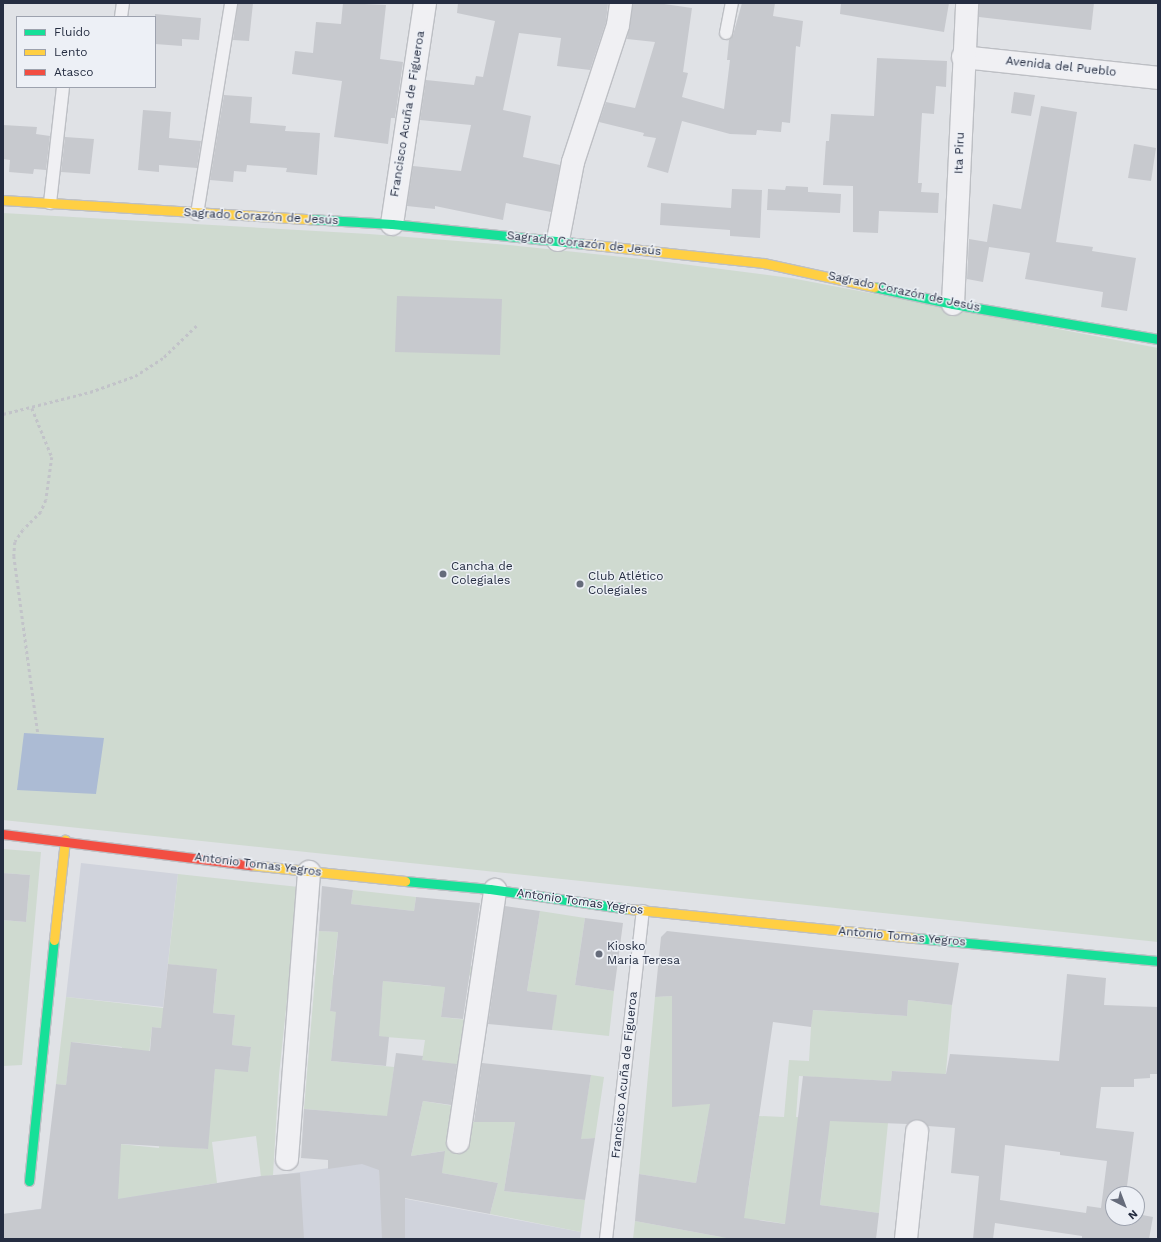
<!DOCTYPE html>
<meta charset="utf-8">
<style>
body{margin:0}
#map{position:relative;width:1161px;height:1242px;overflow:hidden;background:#e0e2e6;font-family:"Work Sans",sans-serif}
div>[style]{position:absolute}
.built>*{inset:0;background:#d0d3dc}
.green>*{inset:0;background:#cfdad0}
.water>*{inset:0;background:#acbbd4}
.building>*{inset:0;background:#c7c9ce}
.path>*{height:2.5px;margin-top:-1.25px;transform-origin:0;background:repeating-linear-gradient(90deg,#c2c3c9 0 3px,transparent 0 6px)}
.roads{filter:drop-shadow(1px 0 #bdbfc4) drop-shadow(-1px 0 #bdbfc4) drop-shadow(0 1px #bdbfc4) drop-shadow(0 -1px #bdbfc4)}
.lane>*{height:12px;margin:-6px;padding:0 6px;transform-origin:6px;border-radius:6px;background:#f0f0f3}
.street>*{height:22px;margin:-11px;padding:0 11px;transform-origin:11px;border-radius:11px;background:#f0f0f3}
.fast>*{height:9px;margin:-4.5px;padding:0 4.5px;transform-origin:4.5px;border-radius:4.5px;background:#16e098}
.slow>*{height:9px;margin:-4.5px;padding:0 4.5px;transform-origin:4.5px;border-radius:4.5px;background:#ffcf43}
.jam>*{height:9px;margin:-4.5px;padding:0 4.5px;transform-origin:4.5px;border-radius:4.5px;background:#f24e42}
.dots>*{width:11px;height:11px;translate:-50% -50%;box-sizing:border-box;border:2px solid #edf0f6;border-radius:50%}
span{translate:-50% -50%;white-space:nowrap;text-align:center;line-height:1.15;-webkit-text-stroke:3px #edf0f6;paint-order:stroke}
.street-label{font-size:12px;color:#252d41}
.poi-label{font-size:12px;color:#252d41}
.left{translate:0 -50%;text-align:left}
.frame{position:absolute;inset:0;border:4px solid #252d41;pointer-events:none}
.legend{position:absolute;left:16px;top:16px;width:140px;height:72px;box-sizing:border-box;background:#edf0f6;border:1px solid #9da2ae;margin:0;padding:5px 7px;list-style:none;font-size:12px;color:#252d41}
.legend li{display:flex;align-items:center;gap:8px;height:20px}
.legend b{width:20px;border:1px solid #9da2ae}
.north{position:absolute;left:1105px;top:1186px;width:40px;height:40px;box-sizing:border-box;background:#edf0f6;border:1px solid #9da2ae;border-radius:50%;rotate:138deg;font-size:11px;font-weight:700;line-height:16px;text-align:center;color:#252d41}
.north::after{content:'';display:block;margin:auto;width:14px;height:18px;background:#666c7b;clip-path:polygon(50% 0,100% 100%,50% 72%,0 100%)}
</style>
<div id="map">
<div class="built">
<i style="clip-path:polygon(81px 863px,178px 874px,163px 1007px,66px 997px)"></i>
<i style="clip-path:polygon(379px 1161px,380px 1194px,581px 1232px,580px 1239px,3px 1239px,3px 1214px)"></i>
</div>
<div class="green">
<i style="clip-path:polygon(3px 213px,369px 234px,509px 245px,651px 260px,791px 278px,1158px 348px,1158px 942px,3px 820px)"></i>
<i style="clip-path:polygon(3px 849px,41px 852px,22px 1065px,3px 1066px,3px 920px,26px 922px,30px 875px,3px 873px)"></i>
<i style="clip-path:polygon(178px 874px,299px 887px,279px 1075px,273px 1175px,261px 1177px,256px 1136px,212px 1142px,217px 1183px,118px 1199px,100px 1142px,159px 1148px,161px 1123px,175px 1146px,207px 1149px,215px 1069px,248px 1071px,251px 1047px,232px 1045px,235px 1015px,213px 1013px,217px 970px,168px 964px)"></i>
<i style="clip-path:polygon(353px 890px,416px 897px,414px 911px,351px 904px)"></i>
<i style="clip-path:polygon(540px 911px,585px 918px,575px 985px,614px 991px,609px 1036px,552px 1030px,556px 995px,527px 991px)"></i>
<i style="clip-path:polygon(319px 931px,338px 932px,333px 975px,370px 979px,368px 993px,332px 989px,330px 1011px,380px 1016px,383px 982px,375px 980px,431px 986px,434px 962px,476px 967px,475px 976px,447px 973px,441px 1017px,468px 1020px,461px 1065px,422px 1060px,425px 1040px,334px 1033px,331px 1061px,394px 1067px,382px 1161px,374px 1115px,304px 1109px)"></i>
<i style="clip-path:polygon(672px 996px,672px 1106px,739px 1102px,764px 1071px,759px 1116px,784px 1117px,789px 1060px,809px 1061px,812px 1010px,907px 1016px,908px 1000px,952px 1005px,943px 1104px,911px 1072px,892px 1071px,891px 1081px,799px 1076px,796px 1117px,888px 1123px,879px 1213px,820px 1205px,826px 1157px,794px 1153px,786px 1224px,760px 1220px,732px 1239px,633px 1239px,635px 1221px,721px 1237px,732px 1189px,748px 1192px,759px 1116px,707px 1121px,696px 1183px,639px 1174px,655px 997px)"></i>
<i style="clip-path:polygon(66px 997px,172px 1009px,170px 1029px,152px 1027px,145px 1093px,117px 1090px,122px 1047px,72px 1042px,66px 1085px,56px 1084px)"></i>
<i style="clip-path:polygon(591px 1075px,604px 1077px,595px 1138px,523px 1144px,524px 1122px,515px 1122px,504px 1191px,585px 1200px,581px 1232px,490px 1214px,498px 1183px,442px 1173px,444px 1151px,411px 1156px,423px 1101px,454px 1106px,448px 1150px,467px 1149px,470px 1122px,515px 1122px,517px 1095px,584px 1118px)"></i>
</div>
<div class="water">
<i style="clip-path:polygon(24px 733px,104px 738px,96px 794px,17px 790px)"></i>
</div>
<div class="building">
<i style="clip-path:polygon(238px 3px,253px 3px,249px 41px,233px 40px)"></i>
<i style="clip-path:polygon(343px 3px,386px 5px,380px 59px,403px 62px,395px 118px,391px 118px,388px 144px,334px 137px,342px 81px,292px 74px,295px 51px,313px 53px,316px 22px,341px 24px)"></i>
<i style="clip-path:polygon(458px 3px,608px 3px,606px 22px,590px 70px,557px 66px,561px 38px,519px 33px,503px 110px,531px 116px,523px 157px,560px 165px,551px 212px,506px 203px,503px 220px,435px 206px,435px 209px,407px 206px,413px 166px,461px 171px,471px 125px,420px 120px,426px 80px,474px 85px,476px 76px,483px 77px,495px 21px,457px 13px)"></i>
<i style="clip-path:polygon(633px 3px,657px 3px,692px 8px,683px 72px,688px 73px,682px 97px,724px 109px,730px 60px,727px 60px,729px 40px,733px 35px,742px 3px,775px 3px,773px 16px,803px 21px,800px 47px,796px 46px,790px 123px,782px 122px,781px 132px,757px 130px,756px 135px,730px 134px,682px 121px,668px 173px,647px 167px,656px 138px,643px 136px,644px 133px,599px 122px,606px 102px,635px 108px,655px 42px,627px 39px)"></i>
<i style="clip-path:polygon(841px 3px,949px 3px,944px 32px,840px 14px)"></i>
<i style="clip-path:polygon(979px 3px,1094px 3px,1091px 30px,979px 17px)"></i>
<i style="clip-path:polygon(155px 14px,201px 18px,199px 40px,182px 39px,182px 46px,155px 44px)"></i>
<i style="clip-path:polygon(877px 58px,947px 61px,946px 87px,936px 86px,934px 114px,922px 113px,918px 183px,922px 183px,921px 192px,939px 193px,938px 213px,879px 211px,878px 233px,853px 232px,853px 186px,823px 185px,826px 141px,829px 141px,831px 114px,874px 116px)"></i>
<i style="clip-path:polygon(1014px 92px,1035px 95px,1031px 116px,1011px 113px)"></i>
<i style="clip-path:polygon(224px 95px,252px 97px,250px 123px,286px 126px,285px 131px,320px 133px,317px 175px,286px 172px,287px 168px,247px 165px,246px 172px,234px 171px,233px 182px,210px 180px)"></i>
<i style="clip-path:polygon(1041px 106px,1077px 112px,1056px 242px,1093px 247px,1092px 251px,1136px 258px,1127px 311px,1101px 307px,1103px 292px,1025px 279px,1030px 253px,989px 247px,983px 282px,967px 279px,969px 239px,987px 242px,993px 204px,1021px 209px)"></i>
<i style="clip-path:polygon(143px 110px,171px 112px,169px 138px,201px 141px,197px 168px,159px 165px,159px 172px,138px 170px)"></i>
<i style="clip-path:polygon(3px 125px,37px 127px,36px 134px,50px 136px,46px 170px,34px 169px,33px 174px,9px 172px,10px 160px,3px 159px)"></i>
<i style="clip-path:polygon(65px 137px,94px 139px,90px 174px,61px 172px)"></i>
<i style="clip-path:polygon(1134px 144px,1156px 148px,1151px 181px,1128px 178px)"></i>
<i style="clip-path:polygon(786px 186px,808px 187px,808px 192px,841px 194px,840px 213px,767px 210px,768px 189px,785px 190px)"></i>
<i style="clip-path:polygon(732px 189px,762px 190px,760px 238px,730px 236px,730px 230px,660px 225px,661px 203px,731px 208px)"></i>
<i style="clip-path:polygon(397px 296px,502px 299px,500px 355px,395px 352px)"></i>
<i style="clip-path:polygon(3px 873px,30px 875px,26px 922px,3px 920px)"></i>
<i style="clip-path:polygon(322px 886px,353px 890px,351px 904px,414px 911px,416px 897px,480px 903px,463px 1019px,441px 1017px,445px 987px,383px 981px,379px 1036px,389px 1037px,386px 1066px,331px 1061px,336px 1012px,330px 1011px,338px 932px,319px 931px)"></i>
<i style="clip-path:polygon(505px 906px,540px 911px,527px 991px,557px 995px,552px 1030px,488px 1024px)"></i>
<i style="clip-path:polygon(585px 918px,623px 923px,614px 991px,575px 985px)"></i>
<i style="clip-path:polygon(evenodd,667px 931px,959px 963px,952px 1005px,908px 1000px,907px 1016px,813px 1010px,811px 1027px,773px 1022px,744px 1218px,785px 1224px,803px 1076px,891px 1081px,892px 1071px,946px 1074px,950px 1054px,1059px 1061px,1067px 974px,1106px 978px,1104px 1005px,1158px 1007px,1158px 1074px,1150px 1074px,1150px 1078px,1134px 1079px,1134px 1087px,1101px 1087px,1096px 1128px,1134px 1132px,1126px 1194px,1113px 1194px,1113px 1218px,1137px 1218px,1137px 1214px,1153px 1217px,1149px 1239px,1082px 1239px,1082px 1236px,995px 1223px,993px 1239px,973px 1239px,979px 1176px,951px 1173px,955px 1128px,928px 1126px,918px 1120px,907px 1124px,830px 1121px,820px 1205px,879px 1213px,876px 1239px,732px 1239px,635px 1221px,639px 1174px,696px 1183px,710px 1104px,672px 1107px,672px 996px,655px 997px,661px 937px,667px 931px,1005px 1145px,1060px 1152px,1060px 1155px,1107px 1161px,1101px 1208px,1087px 1206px,1086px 1213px,1000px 1200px,1005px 1145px)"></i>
<i style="clip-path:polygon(168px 964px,217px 969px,213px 1013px,235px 1015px,232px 1045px,251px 1047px,248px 1072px,215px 1069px,208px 1149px,121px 1144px,118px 1199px,261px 1176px,300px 1173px,304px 1239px,3px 1239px,3px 1214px,41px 1209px,56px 1084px,66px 1085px,71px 1042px,150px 1051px,152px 1027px,161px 1028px)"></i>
<i style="clip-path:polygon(396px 1053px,423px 1056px,422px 1060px,457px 1064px,451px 1105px,423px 1101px,411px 1156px,445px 1151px,442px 1173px,498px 1183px,490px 1214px,405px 1198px,405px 1239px,382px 1239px,379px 1170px,362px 1164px,328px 1169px,328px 1160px,301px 1158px,304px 1109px,387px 1116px)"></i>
<i style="clip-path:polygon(482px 1063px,591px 1075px,581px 1139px,595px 1138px,585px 1200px,504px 1191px,515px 1122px,474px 1122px)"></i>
</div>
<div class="path">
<i style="left:32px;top:408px;width:53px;rotate:67.8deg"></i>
<i style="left:52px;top:457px;width:43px;rotate:97.9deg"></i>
<i style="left:46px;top:500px;width:13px;rotate:113deg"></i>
<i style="left:41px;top:512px;width:25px;rotate:135deg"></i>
<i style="left:23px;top:530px;width:14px;rotate:124deg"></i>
<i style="left:15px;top:542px;width:14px;rotate:94deg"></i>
<i style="left:14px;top:556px;width:180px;rotate:82.3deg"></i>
<i style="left:3px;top:414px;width:90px;rotate:-14.2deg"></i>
<i style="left:90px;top:392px;width:48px;rotate:-19.6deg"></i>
<i style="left:135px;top:376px;width:35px;rotate:-33deg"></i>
<i style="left:164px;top:357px;width:45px;rotate:-44.1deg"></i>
</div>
<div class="roads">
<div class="lane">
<i style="left:121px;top:17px;width:14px;rotate:-82deg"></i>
<i style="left:726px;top:33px;width:31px;rotate:-79deg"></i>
<i style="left:50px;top:203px;width:117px;rotate:-83.6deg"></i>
<i style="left:197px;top:214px;width:214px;rotate:-80.8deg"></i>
<i style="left:606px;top:1239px;width:330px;rotate:-83.6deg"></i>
</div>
<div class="street">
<i style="left:963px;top:57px;width:196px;rotate:6.1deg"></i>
<i style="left:392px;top:224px;width:223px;rotate:-81.5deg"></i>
<i style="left:558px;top:240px;width:79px;rotate:-79.1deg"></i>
<i style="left:573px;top:162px;width:144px;rotate:-71.8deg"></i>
<i style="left:618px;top:25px;width:22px;rotate:-82deg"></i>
<i style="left:953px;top:304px;width:301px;rotate:-87.3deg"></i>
<i style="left:458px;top:1142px;width:255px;rotate:-81.6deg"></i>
<i style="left:287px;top:1159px;width:288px;rotate:-85.6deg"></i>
<i style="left:906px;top:1239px;width:108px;rotate:-84.1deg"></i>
</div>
<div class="fast">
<i style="left:309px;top:219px;width:83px;rotate:3.4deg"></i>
<i style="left:392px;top:224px;width:194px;rotate:5.9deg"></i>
<i style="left:874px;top:287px;width:81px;rotate:12.1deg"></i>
<i style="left:953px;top:304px;width:208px;rotate:9.7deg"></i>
<i style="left:405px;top:881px;width:85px;rotate:5.4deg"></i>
<i style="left:490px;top:889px;width:140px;rotate:8.2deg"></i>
<i style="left:915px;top:938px;width:244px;rotate:5.4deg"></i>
<i style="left:29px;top:1181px;width:242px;rotate:-84.1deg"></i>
</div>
<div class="slow">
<i style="left:3px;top:200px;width:307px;rotate:3.6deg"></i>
<i style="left:585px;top:244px;width:180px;rotate:6.1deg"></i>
<i style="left:764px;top:263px;width:113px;rotate:12.3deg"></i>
<i style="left:250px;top:865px;width:156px;rotate:5.9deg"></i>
<i style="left:629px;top:909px;width:287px;rotate:5.8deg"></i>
<i style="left:54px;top:940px;width:101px;rotate:-83.7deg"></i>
</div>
<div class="jam">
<i style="left:3px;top:834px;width:249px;rotate:7.2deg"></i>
</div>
</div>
<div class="dots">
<i style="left:443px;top:574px;background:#666c7b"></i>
<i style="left:580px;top:584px;background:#666c7b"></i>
<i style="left:599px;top:954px;background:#666c7b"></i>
</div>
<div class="street-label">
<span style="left:1061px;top:67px;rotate:6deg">Avenida del Pueblo</span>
<span style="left:408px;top:114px;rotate:-81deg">Francisco Acuña de Figueroa</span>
<span style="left:960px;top:153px;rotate:-88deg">Ita Piru</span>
<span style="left:261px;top:217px;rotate:3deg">Sagrado Corazón de Jesús</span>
<span style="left:584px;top:244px;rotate:6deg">Sagrado Corazón de Jesús</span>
<span style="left:904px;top:292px;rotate:12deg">Sagrado Corazón de Jesús</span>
<span style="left:258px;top:865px;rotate:7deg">Antonio Tomas Yegros</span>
<span style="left:580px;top:902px;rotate:8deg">Antonio Tomas Yegros</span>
<span style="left:902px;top:937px;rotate:5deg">Antonio Tomas Yegros</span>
<span style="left:625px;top:1075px;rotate:-84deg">Francisco Acuña de Figueroa</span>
</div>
<div class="poi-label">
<span class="left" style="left:451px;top:574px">Cancha de<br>Colegiales</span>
<span class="left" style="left:588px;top:584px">Club Atlético<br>Colegiales</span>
<span class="left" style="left:607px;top:954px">Kiosko<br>Maria Teresa</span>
</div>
<div class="frame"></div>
<ul class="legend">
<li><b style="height:5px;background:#16e098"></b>Fluido</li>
<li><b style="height:5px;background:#ffcf43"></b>Lento</li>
<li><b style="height:5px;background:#f24e42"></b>Atasco</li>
</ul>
<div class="north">N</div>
</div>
